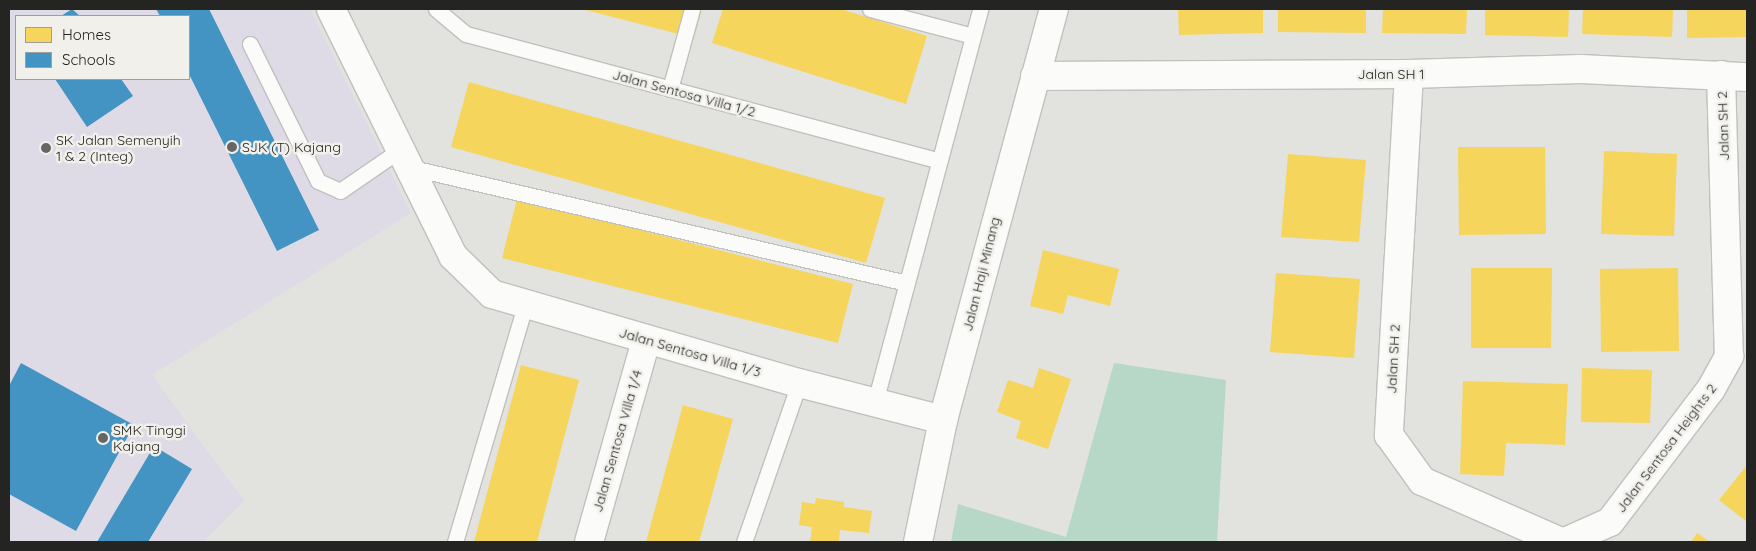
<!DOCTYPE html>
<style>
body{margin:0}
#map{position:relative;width:1756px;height:551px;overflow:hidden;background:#e2e2df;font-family:Quicksand,sans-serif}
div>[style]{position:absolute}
.education>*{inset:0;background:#dedbe6}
.green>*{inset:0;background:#b7d8c6}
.homes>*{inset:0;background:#f6d55c}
.schools>*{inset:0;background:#4393c3}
.roads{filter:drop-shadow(1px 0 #c0c0bf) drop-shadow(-1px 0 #c0c0bf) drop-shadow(0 1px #c0c0bf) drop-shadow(0 -1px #c0c0bf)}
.lane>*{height:15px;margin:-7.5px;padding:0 7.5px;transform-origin:7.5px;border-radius:7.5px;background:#fbfbfa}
.street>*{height:28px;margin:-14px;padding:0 14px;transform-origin:14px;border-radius:14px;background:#fbfbfa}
.dots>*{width:14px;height:14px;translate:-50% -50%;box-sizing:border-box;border:2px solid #f1f0eb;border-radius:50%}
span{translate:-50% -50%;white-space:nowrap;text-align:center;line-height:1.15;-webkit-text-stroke:5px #f1f0eb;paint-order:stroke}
.street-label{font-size:14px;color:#242422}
.poi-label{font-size:14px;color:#242422}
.left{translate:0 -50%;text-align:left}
.frame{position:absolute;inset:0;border:10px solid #242422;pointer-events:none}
.legend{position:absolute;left:15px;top:15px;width:175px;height:65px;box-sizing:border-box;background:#f1f0eb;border:1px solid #9f9e9b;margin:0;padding:6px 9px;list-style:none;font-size:15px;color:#242422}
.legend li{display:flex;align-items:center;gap:10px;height:25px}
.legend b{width:25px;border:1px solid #9f9e9b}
</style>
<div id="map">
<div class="education">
<i style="clip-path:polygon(evenodd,9px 9px,310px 9px,411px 213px,152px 375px,244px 501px,203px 542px,9px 542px,9px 9px,16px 16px,189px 16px,189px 79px,16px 79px,16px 16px)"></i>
</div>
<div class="green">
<i style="clip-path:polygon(1114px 363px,1226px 380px,1217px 542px,951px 542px,958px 504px,1066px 537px)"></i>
</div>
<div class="homes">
<i style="clip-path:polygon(582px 9px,702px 9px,694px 38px)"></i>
<i style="clip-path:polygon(723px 9px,841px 9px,927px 36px,906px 104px,712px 43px)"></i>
<i style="clip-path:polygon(1178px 9px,1263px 9px,1263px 33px,1179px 35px)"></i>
<i style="clip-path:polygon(1278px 9px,1366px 9px,1366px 33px,1278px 32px)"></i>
<i style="clip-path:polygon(1383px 9px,1467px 9px,1466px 34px,1382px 33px)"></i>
<i style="clip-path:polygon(1485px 9px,1569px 9px,1568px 37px,1485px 35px)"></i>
<i style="clip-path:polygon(1583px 9px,1673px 9px,1672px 37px,1582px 34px)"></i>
<i style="clip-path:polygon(1687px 9px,1747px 9px,1747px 37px,1687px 38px)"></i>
<i style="clip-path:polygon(469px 82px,885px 198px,866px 263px,451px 147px)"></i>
<i style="clip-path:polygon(1458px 147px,1545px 147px,1546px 234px,1459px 235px)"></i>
<i style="clip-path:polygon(1604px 151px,1677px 154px,1674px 236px,1601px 234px)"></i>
<i style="clip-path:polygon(1288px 154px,1366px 160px,1359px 242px,1281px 237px)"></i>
<i style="clip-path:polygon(517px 199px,853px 284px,838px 343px,502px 258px)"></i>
<i style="clip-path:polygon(1043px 250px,1119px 269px,1110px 306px,1068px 295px,1063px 314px,1030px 306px)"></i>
<i style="clip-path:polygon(1471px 268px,1552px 268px,1551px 348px,1471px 348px)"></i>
<i style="clip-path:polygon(1678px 268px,1679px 351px,1601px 352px,1600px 269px)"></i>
<i style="clip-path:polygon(1276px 273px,1360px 279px,1354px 358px,1270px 352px)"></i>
<i style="clip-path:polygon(521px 365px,579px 380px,537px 542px,474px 542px)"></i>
<i style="clip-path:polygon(1039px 368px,1071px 379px,1048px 449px,1016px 438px,1021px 421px,997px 412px,1008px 380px,1033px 388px)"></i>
<i style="clip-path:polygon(1582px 368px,1652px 370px,1650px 423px,1581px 422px)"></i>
<i style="clip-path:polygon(1463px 381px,1568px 384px,1565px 445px,1506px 443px,1504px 476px,1460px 474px)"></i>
<i style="clip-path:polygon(683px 405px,733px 419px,699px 542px,646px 542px)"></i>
<i style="clip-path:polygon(1747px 465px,1747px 522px,1719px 500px)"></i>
<i style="clip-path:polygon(816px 498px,844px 502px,844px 507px,872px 511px,869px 533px,840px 530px,839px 542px,810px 542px,812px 527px,799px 525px,802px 502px,815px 504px)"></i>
<i style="clip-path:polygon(1697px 533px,1710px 542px,1691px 542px)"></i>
</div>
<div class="schools">
<i style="clip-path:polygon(72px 9px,80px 16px,61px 16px)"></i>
<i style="clip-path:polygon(156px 9px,209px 9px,319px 230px,277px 251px,189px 74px,189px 16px,160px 16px)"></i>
<i style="clip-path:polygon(55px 79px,121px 79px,133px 96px,87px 127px)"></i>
<i style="clip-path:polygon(21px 363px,134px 425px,76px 531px,9px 494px,9px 386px)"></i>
<i style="clip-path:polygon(154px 446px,192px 469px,148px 542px,97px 542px)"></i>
</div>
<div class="roads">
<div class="lane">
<i style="left:436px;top:9px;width:39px;rotate:40deg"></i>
<i style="left:466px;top:34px;width:490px;rotate:15deg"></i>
<i style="left:870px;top:9px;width:106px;rotate:14.7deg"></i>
<i style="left:250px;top:44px;width:153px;rotate:63.6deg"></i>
<i style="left:318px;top:181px;width:24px;rotate:24deg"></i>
<i style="left:340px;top:191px;width:74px;rotate:-34.5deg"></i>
<i style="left:670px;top:89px;width:83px;rotate:-74.6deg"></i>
<i style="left:408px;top:167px;width:512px;rotate:13.09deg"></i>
<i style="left:875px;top:402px;width:407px;rotate:-75deg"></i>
<i style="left:455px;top:542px;width:247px;rotate:-73.5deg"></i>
<i style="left:744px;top:542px;width:168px;rotate:-70.9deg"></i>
</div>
<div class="street">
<i style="left:331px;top:9px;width:275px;rotate:63.7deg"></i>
<i style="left:453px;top:256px;width:54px;rotate:44.3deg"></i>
<i style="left:492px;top:294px;width:320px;rotate:16.2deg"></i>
<i style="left:799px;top:383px;width:149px;rotate:14.4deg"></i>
<i style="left:1409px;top:74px;width:362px;rotate:93.2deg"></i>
<i style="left:1389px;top:435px;width:57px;rotate:54.3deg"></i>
<i style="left:1422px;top:481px;width:152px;rotate:23.7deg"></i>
<i style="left:1721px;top:75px;width:281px;rotate:88.4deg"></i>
<i style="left:1035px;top:76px;width:374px;rotate:-0.3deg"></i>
<i style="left:1409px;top:74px;width:172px;rotate:-1.7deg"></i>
<i style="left:1581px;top:69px;width:166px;rotate:2.8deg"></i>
<i style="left:589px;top:542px;width:210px;rotate:-74.2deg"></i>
<i style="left:918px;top:542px;width:125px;rotate:-78.4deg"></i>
<i style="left:943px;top:420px;width:426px;rotate:-74.9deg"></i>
<i style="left:1565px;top:542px;width:49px;rotate:-24deg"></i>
<i style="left:1610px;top:522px;width:167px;rotate:-52.8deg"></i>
<i style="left:1711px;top:389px;width:38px;rotate:-61deg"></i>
</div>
</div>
<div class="dots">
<i style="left:232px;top:147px;background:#666664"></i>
<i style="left:46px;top:148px;background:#666664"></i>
<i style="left:103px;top:438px;background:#666664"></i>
</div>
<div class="street-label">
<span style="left:1391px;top:74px">Jalan SH 1</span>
<span style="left:684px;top:93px;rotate:15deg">Jalan Sentosa Villa 1/2</span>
<span style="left:1723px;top:126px;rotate:-92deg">Jalan SH 2</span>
<span style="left:981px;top:274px;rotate:-76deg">Jalan Haji Minang</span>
<span style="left:690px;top:352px;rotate:16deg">Jalan Sentosa Villa 1/3</span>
<span style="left:1393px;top:359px;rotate:-87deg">Jalan SH 2</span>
<span style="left:617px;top:441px;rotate:-74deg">Jalan Sentosa Villa 1/4</span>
<span style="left:1666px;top:448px;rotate:-53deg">Jalan Sentosa Heights 2</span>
</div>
<div class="poi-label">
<span class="left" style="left:56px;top:148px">SK Jalan Semenyih<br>1 &amp; 2 (Integ)</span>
<span class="left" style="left:242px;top:147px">SJK (T) Kajang</span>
<span class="left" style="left:113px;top:438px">SMK Tinggi<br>Kajang</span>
</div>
<div class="frame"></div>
<ul class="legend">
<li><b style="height:14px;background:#f6d55c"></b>Homes</li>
<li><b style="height:14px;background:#4393c3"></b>Schools</li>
</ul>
</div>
